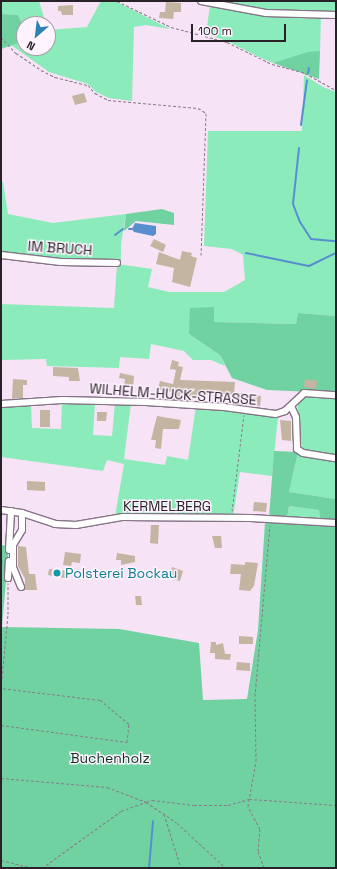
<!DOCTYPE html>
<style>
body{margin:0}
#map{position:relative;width:337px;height:869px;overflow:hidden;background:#f6e3f6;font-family:"Space Grotesk",sans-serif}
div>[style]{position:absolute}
.green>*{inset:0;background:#8bebba}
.forest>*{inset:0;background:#70d1a1}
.water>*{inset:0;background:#578ed0}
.stream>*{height:2px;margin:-1px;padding:0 1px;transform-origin:1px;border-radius:1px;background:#578ed0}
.building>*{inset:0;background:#c3b5a1}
.path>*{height:1px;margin-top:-0.5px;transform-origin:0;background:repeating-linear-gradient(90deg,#897c89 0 3px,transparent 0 5px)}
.roads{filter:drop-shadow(1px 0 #857485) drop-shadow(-1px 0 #857485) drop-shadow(0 1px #857485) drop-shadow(0 -1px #857485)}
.minor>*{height:6px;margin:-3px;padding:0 3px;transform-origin:3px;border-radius:3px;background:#fff}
.dots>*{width:11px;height:11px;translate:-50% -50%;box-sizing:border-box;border:2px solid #fff3ff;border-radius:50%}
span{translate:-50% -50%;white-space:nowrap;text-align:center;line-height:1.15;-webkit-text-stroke:3px #fff3ff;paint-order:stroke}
.street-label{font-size:14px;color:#282128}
.culture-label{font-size:14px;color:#0d838f}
.left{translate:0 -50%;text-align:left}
.park-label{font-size:14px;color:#083421}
.frame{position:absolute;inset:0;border:2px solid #282128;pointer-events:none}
.north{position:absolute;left:16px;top:16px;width:40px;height:40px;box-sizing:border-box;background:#fff3ff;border:1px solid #a99fa9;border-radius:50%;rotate:208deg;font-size:11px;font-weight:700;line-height:16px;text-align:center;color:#282128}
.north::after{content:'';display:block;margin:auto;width:14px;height:18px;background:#2b81b0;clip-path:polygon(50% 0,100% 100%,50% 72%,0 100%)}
.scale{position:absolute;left:191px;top:24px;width:95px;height:18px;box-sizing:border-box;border:2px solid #282128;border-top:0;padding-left:5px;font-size:12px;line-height:14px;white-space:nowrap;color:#282128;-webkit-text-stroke:3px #fff3ff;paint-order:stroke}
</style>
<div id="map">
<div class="green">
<i style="clip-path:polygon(1px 1px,39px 1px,46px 24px,24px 24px,24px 28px,18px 15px,1px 14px)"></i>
<i style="clip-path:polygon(101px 1px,115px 1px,170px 29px,146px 25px,134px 27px,132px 101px,109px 98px,96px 92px,88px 84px,49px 72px,11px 45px,24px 41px,24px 48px,48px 48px,48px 30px,87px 27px)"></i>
<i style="clip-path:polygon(219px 1px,336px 1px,336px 13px,266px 11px)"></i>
<i style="clip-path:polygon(210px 5px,265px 15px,313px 19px,321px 16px,320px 51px,273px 63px,261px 58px,227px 41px,206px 34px)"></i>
<i style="clip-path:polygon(304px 75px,323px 87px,336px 92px,336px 316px,298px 313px,296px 324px,214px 322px,214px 307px,189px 334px,220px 355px,225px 366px,211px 360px,193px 360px,184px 351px,151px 344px,149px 359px,120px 357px,119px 368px,47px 366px,46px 359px,1px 360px,1px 304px,114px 308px,117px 264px,152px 269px,148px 287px,169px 292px,224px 292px,245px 280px,243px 255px,232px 249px,204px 246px,208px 131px,302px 131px)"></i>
<i style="clip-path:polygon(1px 182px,3px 182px,8px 214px,53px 223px,126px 214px,121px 244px,121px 261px,62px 260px,1px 254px)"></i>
<i style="clip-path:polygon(306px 396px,336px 397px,336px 457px,304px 452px,297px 444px,298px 404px)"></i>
<i style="clip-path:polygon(62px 402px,95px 402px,93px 435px,112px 436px,115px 403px,131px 403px,124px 459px,165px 465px,167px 456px,188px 460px,196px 406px,278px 417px,272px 476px,240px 472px,233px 517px,123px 514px,115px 516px,124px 464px,107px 460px,103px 471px,1px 457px,1px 406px,31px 405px,32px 428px,61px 429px)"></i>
<i style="clip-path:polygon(298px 452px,336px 460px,336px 499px,289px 492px)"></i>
<i style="clip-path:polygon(289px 506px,319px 510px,320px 520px,287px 519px)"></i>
</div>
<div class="forest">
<i style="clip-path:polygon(1px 14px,18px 15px,24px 28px,24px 41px,1px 49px)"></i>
<i style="clip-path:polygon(320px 51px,319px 79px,273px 63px,308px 52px)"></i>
<i style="clip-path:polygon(162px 209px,174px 213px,174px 225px,136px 221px,124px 231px,126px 214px)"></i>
<i style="clip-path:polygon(214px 307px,214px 322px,296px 324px,298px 313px,336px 316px,336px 393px,267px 390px,232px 378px,220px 355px,189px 334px,190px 308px)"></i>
<i style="clip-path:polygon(274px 451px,298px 452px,289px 492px,336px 499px,336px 520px,320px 520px,319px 510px,289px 506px,287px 519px,269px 518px)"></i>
<i style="clip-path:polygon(265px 522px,336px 525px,336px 868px,1px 868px,1px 545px,9px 546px,2px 627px,119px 629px,199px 643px,203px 700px,247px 699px,258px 630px)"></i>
</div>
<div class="water">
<i style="clip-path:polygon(135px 223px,156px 226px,156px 234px,153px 236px,134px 232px,132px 229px)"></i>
</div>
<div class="stream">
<i style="left:308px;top:73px;width:5px;rotate:-79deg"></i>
<i style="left:301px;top:125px;width:45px;rotate:-82.4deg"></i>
<i style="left:299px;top:148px;width:56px;rotate:96.1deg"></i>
<i style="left:293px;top:204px;width:19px;rotate:69deg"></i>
<i style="left:300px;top:222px;width:20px;rotate:57deg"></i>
<i style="left:311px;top:239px;width:25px;rotate:5deg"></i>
<i style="left:129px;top:229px;width:3px"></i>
<i style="left:115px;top:235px;width:10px;rotate:-37deg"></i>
<i style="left:246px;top:253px;width:64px;rotate:11.7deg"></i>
<i style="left:309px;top:266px;width:30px;rotate:-26deg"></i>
<i style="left:149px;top:868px;width:47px;rotate:-85.1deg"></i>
</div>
<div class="building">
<i style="clip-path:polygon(166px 2px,181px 3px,181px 12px,174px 12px,173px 19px,159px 18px,160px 12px,165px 12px)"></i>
<i style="clip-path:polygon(73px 5px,73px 15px,62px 15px,61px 11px,58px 11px,58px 6px)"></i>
<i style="clip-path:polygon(84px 93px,87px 102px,75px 105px,72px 96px)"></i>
<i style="clip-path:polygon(154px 239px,166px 245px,163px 252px,150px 246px)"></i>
<i style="clip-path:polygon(182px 251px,192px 253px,191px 256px,197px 258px,190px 287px,172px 282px,174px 268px,156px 264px,159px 252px,180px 260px)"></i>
<i style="clip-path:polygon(172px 360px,179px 362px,178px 366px,183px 367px,180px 380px,235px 382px,234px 395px,208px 393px,208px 395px,200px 394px,200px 398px,193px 398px,193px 400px,170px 399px,172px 392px,158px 389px,160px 381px,173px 384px,176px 370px,170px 369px)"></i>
<i style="clip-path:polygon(53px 367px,78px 368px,80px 381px,69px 381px,69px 377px,53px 376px)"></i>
<i style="clip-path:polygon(120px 373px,134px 376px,133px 388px,124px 387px,125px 379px,119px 378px)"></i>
<i style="clip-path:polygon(13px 379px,27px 380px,27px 385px,23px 385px,23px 398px,12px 399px)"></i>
<i style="clip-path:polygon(305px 379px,317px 381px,316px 389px,304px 387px)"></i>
<i style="clip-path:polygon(239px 393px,261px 396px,260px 406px,237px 404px)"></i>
<i style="clip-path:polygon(40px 410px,50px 410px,50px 427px,40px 427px)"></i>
<i style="clip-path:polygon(97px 412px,107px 412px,106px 421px,97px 421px)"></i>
<i style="clip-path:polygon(157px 416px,181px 420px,179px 429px,163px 429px,161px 449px,155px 448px,156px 440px,151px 440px)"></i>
<i style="clip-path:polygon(280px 420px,291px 421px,291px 441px,282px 440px)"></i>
<i style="clip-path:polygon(27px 481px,45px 482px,45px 491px,27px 490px)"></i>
<i style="clip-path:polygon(254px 502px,267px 503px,266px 512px,253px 511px)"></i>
<i style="clip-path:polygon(151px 525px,159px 525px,158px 544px,150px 543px)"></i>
<i style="clip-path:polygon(212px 536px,221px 536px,222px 548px,215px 548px)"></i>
<i style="clip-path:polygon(18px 546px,26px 547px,29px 574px,35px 574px,37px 590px,25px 590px,25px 579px,18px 566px)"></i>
<i style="clip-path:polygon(65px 552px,81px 554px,80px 563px,72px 562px,71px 566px,63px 565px)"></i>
<i style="clip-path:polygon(117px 553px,135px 556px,135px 562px,121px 565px,121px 560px,116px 560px)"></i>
<i style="clip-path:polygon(245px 562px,258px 563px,254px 586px,250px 591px,239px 590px,241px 574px,230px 574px,231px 564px,245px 565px)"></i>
<i style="clip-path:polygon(172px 567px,183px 571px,180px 581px,169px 578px)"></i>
<i style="clip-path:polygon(49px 569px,66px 571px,65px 578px,48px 575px)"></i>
<i style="clip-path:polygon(135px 596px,141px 596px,142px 605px,136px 605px)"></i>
<i style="clip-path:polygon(239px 636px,253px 637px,253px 644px,239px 644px)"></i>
<i style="clip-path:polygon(211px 642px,216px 642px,216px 645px,223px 643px,225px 654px,231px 654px,230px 660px,215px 659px,215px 653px,210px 653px)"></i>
<i style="clip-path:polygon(237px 662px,250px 663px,250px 671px,236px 670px)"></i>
</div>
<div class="path">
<i style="left:117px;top:1px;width:60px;rotate:25.7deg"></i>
<i style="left:171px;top:27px;width:58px;rotate:15deg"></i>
<i style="left:227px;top:42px;width:50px;rotate:26.1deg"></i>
<i style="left:272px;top:64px;width:34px;rotate:15deg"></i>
<i style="left:305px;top:73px;width:35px;rotate:29deg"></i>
<i style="left:1px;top:37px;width:22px;rotate:47deg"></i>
<i style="left:16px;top:53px;width:30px;rotate:34deg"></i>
<i style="left:41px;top:70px;width:16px;rotate:27deg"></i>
<i style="left:55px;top:77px;width:34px;rotate:14deg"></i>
<i style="left:88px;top:85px;width:11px;rotate:49deg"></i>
<i style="left:95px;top:93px;width:15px;rotate:28deg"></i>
<i style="left:108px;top:100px;width:90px;rotate:5.1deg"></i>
<i style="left:198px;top:108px;width:9px;rotate:32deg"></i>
<i style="left:206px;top:113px;width:142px;rotate:92deg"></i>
<i style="left:232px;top:511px;width:97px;rotate:-82.9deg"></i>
<i style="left:1px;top:688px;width:74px;rotate:-84.6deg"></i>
<i style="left:8px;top:614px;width:31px;rotate:-90deg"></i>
<i style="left:1px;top:725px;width:127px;rotate:7.7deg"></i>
<i style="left:127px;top:742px;width:18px;rotate:-84deg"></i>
<i style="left:129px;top:724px;width:38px;rotate:-140deg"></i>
<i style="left:100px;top:700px;width:100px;rotate:-173.1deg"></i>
<i style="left:1px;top:778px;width:106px;rotate:4.9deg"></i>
<i style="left:107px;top:787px;width:42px;rotate:21deg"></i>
<i style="left:146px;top:802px;width:6px;rotate:-18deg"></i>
<i style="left:152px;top:800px;width:42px;rotate:6.8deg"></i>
<i style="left:194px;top:805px;width:34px"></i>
<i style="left:228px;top:805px;width:22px;rotate:-16deg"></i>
<i style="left:249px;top:799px;width:87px;rotate:3.9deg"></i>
<i style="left:164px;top:814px;width:57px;rotate:72.5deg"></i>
<i style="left:1px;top:860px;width:34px;rotate:14deg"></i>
<i style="left:42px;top:868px;width:97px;rotate:-35.8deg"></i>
<i style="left:121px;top:811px;width:27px;rotate:-20deg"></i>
<i style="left:146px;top:802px;width:37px;rotate:34deg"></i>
<i style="left:177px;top:823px;width:67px;rotate:42.6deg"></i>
<i style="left:264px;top:868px;width:18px;rotate:-109deg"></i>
<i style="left:258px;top:851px;width:22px;rotate:-85deg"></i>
<i style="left:260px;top:829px;width:26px;rotate:-118deg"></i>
<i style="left:248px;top:806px;width:46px;rotate:-79.9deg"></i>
<i style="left:256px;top:761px;width:65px;rotate:-90.9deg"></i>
<i style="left:255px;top:696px;width:171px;rotate:-85deg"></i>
</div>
<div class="roads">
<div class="minor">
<i style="left:201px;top:1px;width:66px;rotate:10.5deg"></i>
<i style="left:266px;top:13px;width:70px;rotate:1.6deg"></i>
<i style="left:1px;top:255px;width:60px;rotate:6.7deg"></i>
<i style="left:61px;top:262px;width:56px;rotate:1deg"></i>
<i style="left:1px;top:404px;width:61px;rotate:-3.8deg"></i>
<i style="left:62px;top:400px;width:84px;rotate:1.4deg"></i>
<i style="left:146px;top:402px;width:78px;rotate:3.7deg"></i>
<i style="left:224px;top:407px;width:52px;rotate:7.7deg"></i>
<i style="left:276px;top:414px;width:9px;rotate:-18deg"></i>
<i style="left:285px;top:411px;width:26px;rotate:-43deg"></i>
<i style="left:304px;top:393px;width:32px;rotate:4deg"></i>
<i style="left:291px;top:406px;width:12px;rotate:66deg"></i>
<i style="left:296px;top:417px;width:32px;rotate:88deg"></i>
<i style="left:297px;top:449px;width:7px;rotate:34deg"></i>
<i style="left:303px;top:453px;width:33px;rotate:9deg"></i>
<i style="left:1px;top:510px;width:21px;rotate:8deg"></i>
<i style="left:22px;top:513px;width:35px;rotate:18deg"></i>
<i style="left:55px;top:524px;width:21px;rotate:3deg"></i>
<i style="left:76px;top:525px;width:48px;rotate:-9.7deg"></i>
<i style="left:123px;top:517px;width:128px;rotate:0.4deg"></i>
<i style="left:251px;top:518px;width:85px;rotate:3.4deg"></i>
<i style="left:9px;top:550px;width:39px;rotate:-87deg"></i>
<i style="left:8px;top:578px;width:17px;rotate:-87deg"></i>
<i style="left:21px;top:587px;width:22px;rotate:-112deg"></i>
<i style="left:13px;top:567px;width:22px;rotate:-90deg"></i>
<i style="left:13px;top:545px;width:17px;rotate:-59deg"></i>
<i style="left:22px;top:530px;width:17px;rotate:-90deg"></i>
</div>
</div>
<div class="dots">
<i style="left:57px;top:573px;background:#0f9aa8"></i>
</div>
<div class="street-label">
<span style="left:60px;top:248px;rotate:4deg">IM BRUCH</span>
<span style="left:173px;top:394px;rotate:4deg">WILHELM-HUCK-STRASSE</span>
<span style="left:167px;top:506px">KERMELBERG</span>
</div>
<div class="culture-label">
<span class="left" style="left:65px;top:573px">Polsterei Bockau</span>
</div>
<div class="park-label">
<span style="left:110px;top:758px">Buchenholz</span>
</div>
<div class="frame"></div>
<div class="north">N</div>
<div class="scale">100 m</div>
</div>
